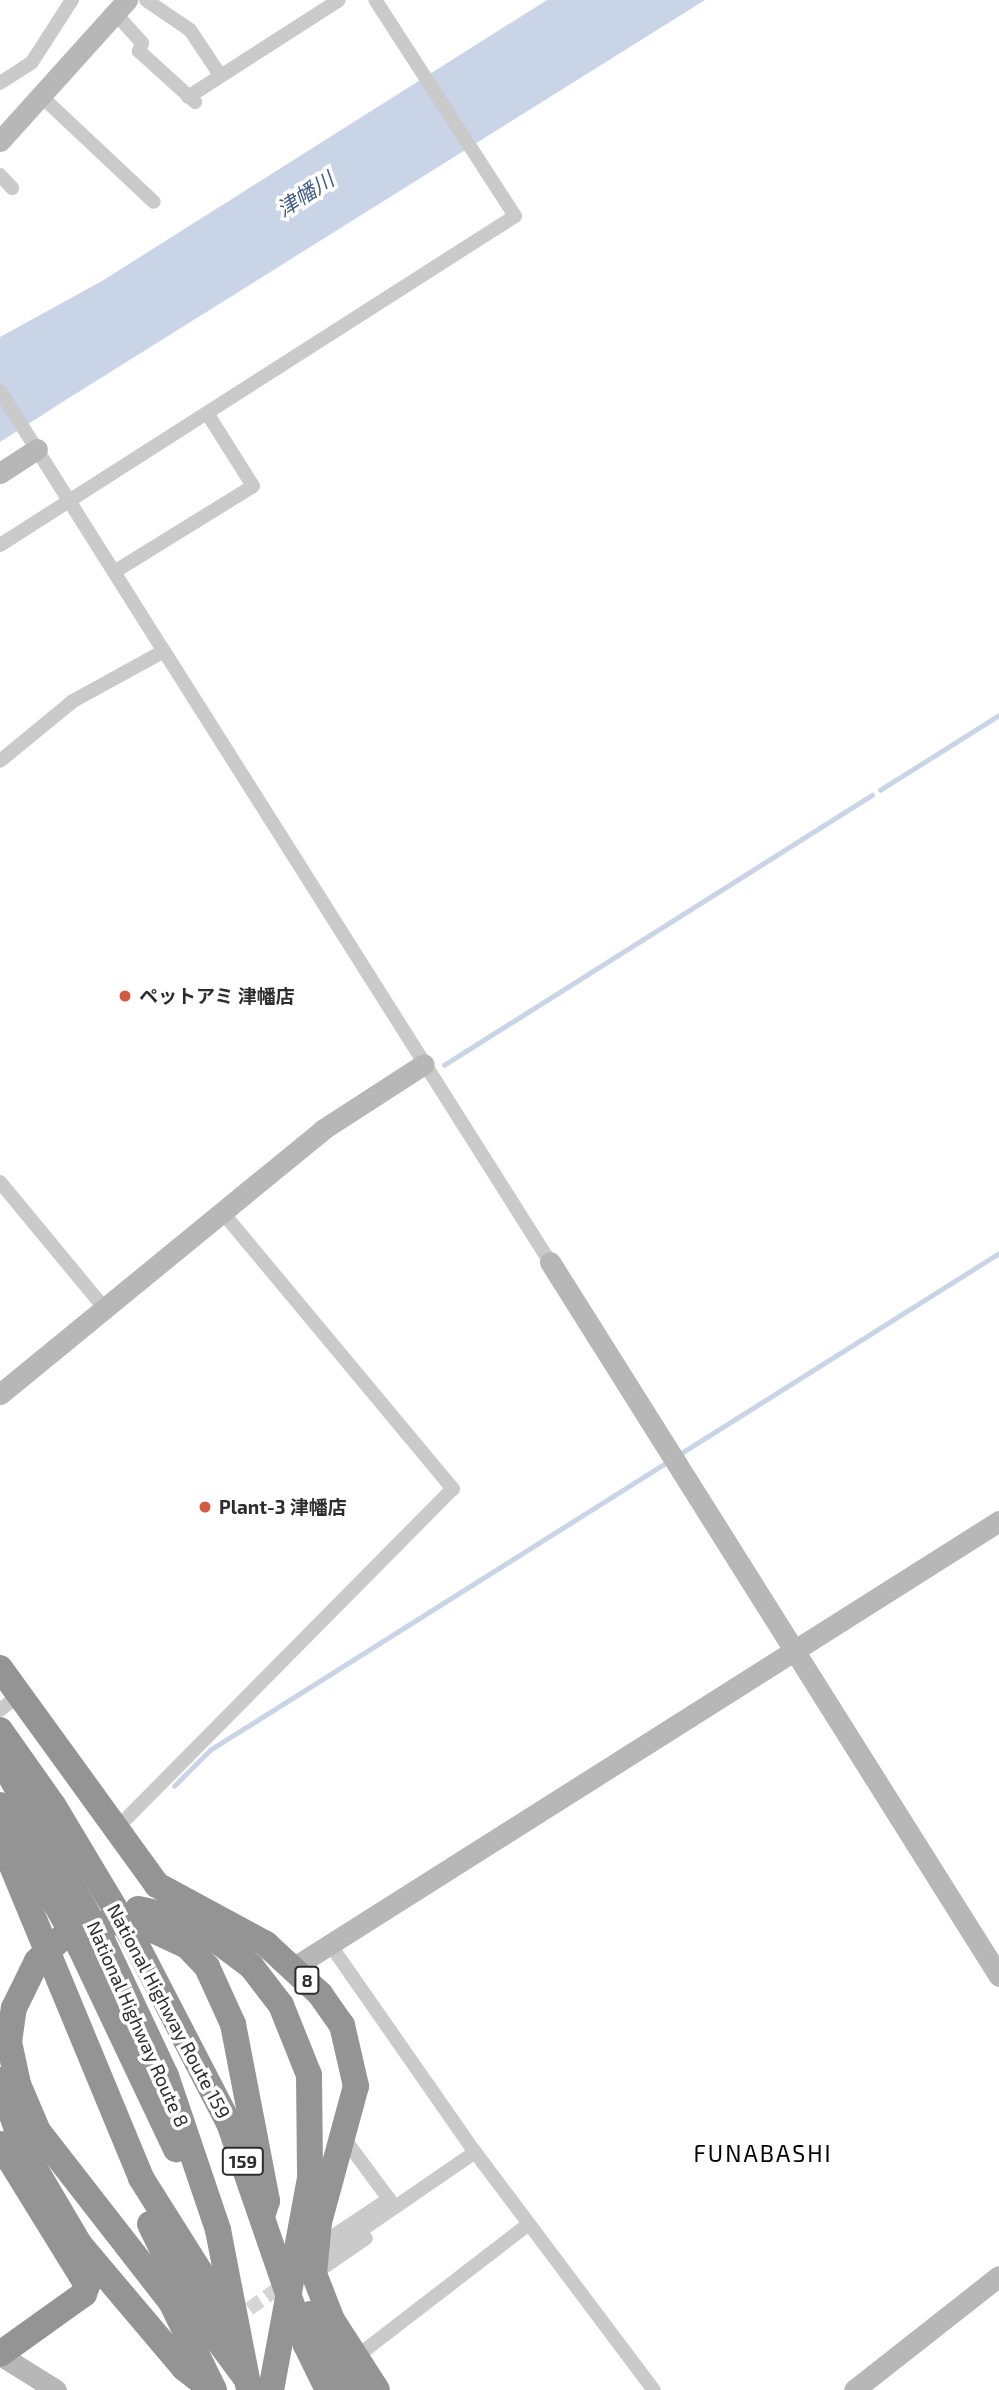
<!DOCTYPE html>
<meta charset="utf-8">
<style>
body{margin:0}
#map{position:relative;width:999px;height:2390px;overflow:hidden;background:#fff;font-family:"Exo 2","Noto Sans JP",sans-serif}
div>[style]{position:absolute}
.water>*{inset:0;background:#c9d4e7}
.stream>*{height:4.5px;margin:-2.25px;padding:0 2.25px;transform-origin:2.25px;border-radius:2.25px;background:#c9d4e7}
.street-tunnel>*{height:14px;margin-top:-7px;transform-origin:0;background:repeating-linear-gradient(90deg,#d5d5d5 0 14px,transparent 0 21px)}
.street>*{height:14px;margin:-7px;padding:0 7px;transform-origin:7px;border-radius:7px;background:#cacaca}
.secondary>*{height:21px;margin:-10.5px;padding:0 10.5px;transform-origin:10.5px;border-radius:10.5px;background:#b7b7b7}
.highway>*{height:26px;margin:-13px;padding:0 13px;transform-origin:13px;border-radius:13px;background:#949494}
.dots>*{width:19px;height:19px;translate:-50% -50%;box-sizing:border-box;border:4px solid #fff;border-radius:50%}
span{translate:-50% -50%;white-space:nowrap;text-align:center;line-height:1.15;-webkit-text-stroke:7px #fff;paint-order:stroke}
.shield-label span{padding:2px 5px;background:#fff;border:2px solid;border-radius:5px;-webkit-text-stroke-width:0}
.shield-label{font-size:18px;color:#2d2d2d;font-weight:700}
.poi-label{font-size:19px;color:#2d2d2d;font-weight:700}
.left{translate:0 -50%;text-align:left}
.street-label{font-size:19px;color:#2d2d2d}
.water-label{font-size:21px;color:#435c86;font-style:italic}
.quarter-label{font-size:23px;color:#000;letter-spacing:2px}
</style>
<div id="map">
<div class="water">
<i style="clip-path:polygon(547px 0,705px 0,72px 396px,0 442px,0 449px,0 337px,102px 281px)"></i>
</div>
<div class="stream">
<i style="left:880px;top:790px;width:141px;rotate:-32.2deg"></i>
<i style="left:444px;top:1065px;width:506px;rotate:-32.25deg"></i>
<i style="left:680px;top:1454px;width:377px;rotate:-32.2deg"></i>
<i style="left:174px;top:1786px;width:51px;rotate:-45deg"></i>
<i style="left:210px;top:1750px;width:542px;rotate:-32.2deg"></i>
</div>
<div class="street-tunnel">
<i style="left:232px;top:2321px;width:67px;rotate:-35.3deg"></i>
</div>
<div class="street">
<i style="left:146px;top:0;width:53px;rotate:34.3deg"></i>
<i style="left:190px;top:30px;width:54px;rotate:56.3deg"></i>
<i style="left:116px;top:14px;width:39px;rotate:48deg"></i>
<i style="left:142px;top:43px;width:9px;rotate:111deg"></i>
<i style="left:139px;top:51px;width:76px;rotate:42.3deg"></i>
<i style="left:0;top:83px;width:38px;rotate:-33deg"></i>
<i style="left:32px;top:62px;width:74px;rotate:-57.2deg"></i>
<i style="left:40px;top:95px;width:156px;rotate:43.2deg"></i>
<i style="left:188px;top:97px;width:179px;rotate:-32.7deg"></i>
<i style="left:0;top:175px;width:18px;rotate:47deg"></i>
<i style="left:0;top:391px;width:307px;rotate:57.8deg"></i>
<i style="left:164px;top:651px;width:104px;rotate:151.2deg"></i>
<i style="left:73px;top:701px;width:94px;rotate:140.6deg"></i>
<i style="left:0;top:545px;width:611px;rotate:-32.57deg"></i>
<i style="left:515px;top:216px;width:257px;rotate:-122.9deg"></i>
<i style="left:114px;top:572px;width:163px;rotate:-31.7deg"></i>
<i style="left:253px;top:486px;width:86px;rotate:-122.2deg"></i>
<i style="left:164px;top:651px;width:723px;rotate:57.72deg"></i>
<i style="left:0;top:1182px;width:165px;rotate:50.4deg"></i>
<i style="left:0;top:1710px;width:23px;rotate:-38deg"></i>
<i style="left:115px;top:1830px;width:480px;rotate:-45.3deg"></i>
<i style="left:453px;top:1489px;width:361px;rotate:-129.8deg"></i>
<i style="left:329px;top:1943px;width:255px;rotate:55.1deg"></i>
<i style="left:475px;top:2152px;width:298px;rotate:53.1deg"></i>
<i style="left:315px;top:2248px;width:89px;rotate:-33.5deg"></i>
<i style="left:389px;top:2199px;width:77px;rotate:-126.6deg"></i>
<i style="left:334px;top:2249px;width:171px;rotate:-34.5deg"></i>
<i style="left:314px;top:2274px;width:63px;rotate:-34.7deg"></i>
<i style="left:356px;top:2357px;width:218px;rotate:-37.6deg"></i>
</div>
<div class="secondary">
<i style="left:0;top:141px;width:190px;rotate:-48deg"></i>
<i style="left:0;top:473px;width:44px;rotate:-33deg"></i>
<i style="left:550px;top:1262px;width:843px;rotate:57.84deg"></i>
<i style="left:0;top:1394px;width:416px;rotate:-39.3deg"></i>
<i style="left:322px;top:1130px;width:121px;rotate:-32.9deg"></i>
<i style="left:294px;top:1967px;width:834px;rotate:-32.32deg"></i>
<i style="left:0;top:2355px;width:66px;rotate:32deg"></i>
<i style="left:854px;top:2390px;width:184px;rotate:-38.2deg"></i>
</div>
<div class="highway">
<i style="left:0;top:1668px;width:268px;rotate:54.1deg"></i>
<i style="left:157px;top:1885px;width:124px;rotate:28.4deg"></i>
<i style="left:266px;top:1944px;width:74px;rotate:42.8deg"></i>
<i style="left:320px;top:1994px;width:38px;rotate:55deg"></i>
<i style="left:342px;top:2025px;width:63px;rotate:77.1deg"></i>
<i style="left:356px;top:2086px;width:141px;rotate:105.2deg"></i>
<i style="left:319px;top:2222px;width:52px;rotate:95.5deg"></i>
<i style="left:314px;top:2274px;width:49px;rotate:68.6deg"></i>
<i style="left:332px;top:2320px;width:83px;rotate:57.3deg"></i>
<i style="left:0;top:1730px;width:92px;rotate:54.8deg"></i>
<i style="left:53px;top:1805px;width:160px;rotate:59.1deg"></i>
<i style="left:135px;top:1942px;width:204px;rotate:62.6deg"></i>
<i style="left:229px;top:2123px;width:235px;rotate:70.9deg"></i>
<i style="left:306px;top:2345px;width:50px;rotate:63.9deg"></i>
<i style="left:3px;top:1763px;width:203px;rotate:60.8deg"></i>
<i style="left:102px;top:1940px;width:150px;rotate:64.8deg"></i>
<i style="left:166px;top:2076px;width:163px;rotate:71.3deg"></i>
<i style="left:218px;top:2230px;width:163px;rotate:79deg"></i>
<i style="left:0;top:1805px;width:163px;rotate:60.6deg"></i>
<i style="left:80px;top:1947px;width:224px;rotate:64.6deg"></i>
<i style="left:0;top:1837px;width:369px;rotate:67.5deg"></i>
<i style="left:141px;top:2178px;width:178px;rotate:57.8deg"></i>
<i style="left:138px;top:1909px;width:38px;rotate:12deg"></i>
<i style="left:175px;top:1917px;width:32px;rotate:26deg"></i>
<i style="left:204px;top:1931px;width:59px;rotate:36.7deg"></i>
<i style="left:251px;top:1966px;width:49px;rotate:52.4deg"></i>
<i style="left:281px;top:2005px;width:75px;rotate:68.2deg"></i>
<i style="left:309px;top:2075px;width:103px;rotate:89.4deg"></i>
<i style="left:310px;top:2178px;width:216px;rotate:100.4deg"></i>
<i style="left:0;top:2080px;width:74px;rotate:71.1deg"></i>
<i style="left:24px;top:2150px;width:110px;rotate:59.5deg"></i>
<i style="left:80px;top:2245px;width:161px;rotate:49.8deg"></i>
<i style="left:184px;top:2368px;width:36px;rotate:38deg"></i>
<i style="left:0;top:2144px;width:166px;rotate:58.3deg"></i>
<i style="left:87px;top:2285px;width:9px;rotate:108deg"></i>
<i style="left:84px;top:2294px;width:103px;rotate:144.5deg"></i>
<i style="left:150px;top:2224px;width:80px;rotate:64.1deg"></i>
<i style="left:185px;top:2296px;width:102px;rotate:53.4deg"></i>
<i style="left:310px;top:2314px;width:87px;rotate:60.5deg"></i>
<i style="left:214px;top:2390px;width:98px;rotate:-116deg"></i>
<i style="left:171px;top:2302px;width:217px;rotate:-127.9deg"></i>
<i style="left:38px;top:2131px;width:51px;rotate:-113.1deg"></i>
<i style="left:18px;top:2084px;width:43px;rotate:-102.1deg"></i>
<i style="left:9px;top:2042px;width:34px;rotate:-82deg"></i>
<i style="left:14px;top:2008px;width:52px;rotate:-63.9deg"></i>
<i style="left:37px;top:1961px;width:33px;rotate:-43deg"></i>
<i style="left:61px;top:1939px;width:51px;rotate:-19.5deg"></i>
<i style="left:109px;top:1922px;width:31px;rotate:4deg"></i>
<i style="left:140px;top:1924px;width:52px;rotate:25.1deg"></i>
<i style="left:187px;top:1946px;width:29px;rotate:46deg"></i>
<i style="left:207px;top:1967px;width:63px;rotate:65.5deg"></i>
<i style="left:233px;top:2024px;width:180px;rotate:79.1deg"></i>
<i style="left:267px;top:2201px;width:13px;rotate:108deg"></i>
</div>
<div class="dots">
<i style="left:125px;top:996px;background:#d35940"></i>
<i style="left:205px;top:1507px;background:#d35940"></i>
</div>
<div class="shield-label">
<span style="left:307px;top:1980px">8</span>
<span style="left:243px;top:2161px">159</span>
</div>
<div class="poi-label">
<span class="left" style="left:139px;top:996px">ペットアミ 津幡店</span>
<span class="left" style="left:219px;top:1507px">Plant-3 津幡店</span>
</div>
<div class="street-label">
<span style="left:169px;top:2011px;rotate:62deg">National Highway Route 159</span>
<span style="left:138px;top:2024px;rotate:66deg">National Highway Route 8</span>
</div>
<div class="water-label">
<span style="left:305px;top:194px;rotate:-33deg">津幡川</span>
</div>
<div class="quarter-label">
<span style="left:763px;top:2153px">FUNABASHI</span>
</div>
</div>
